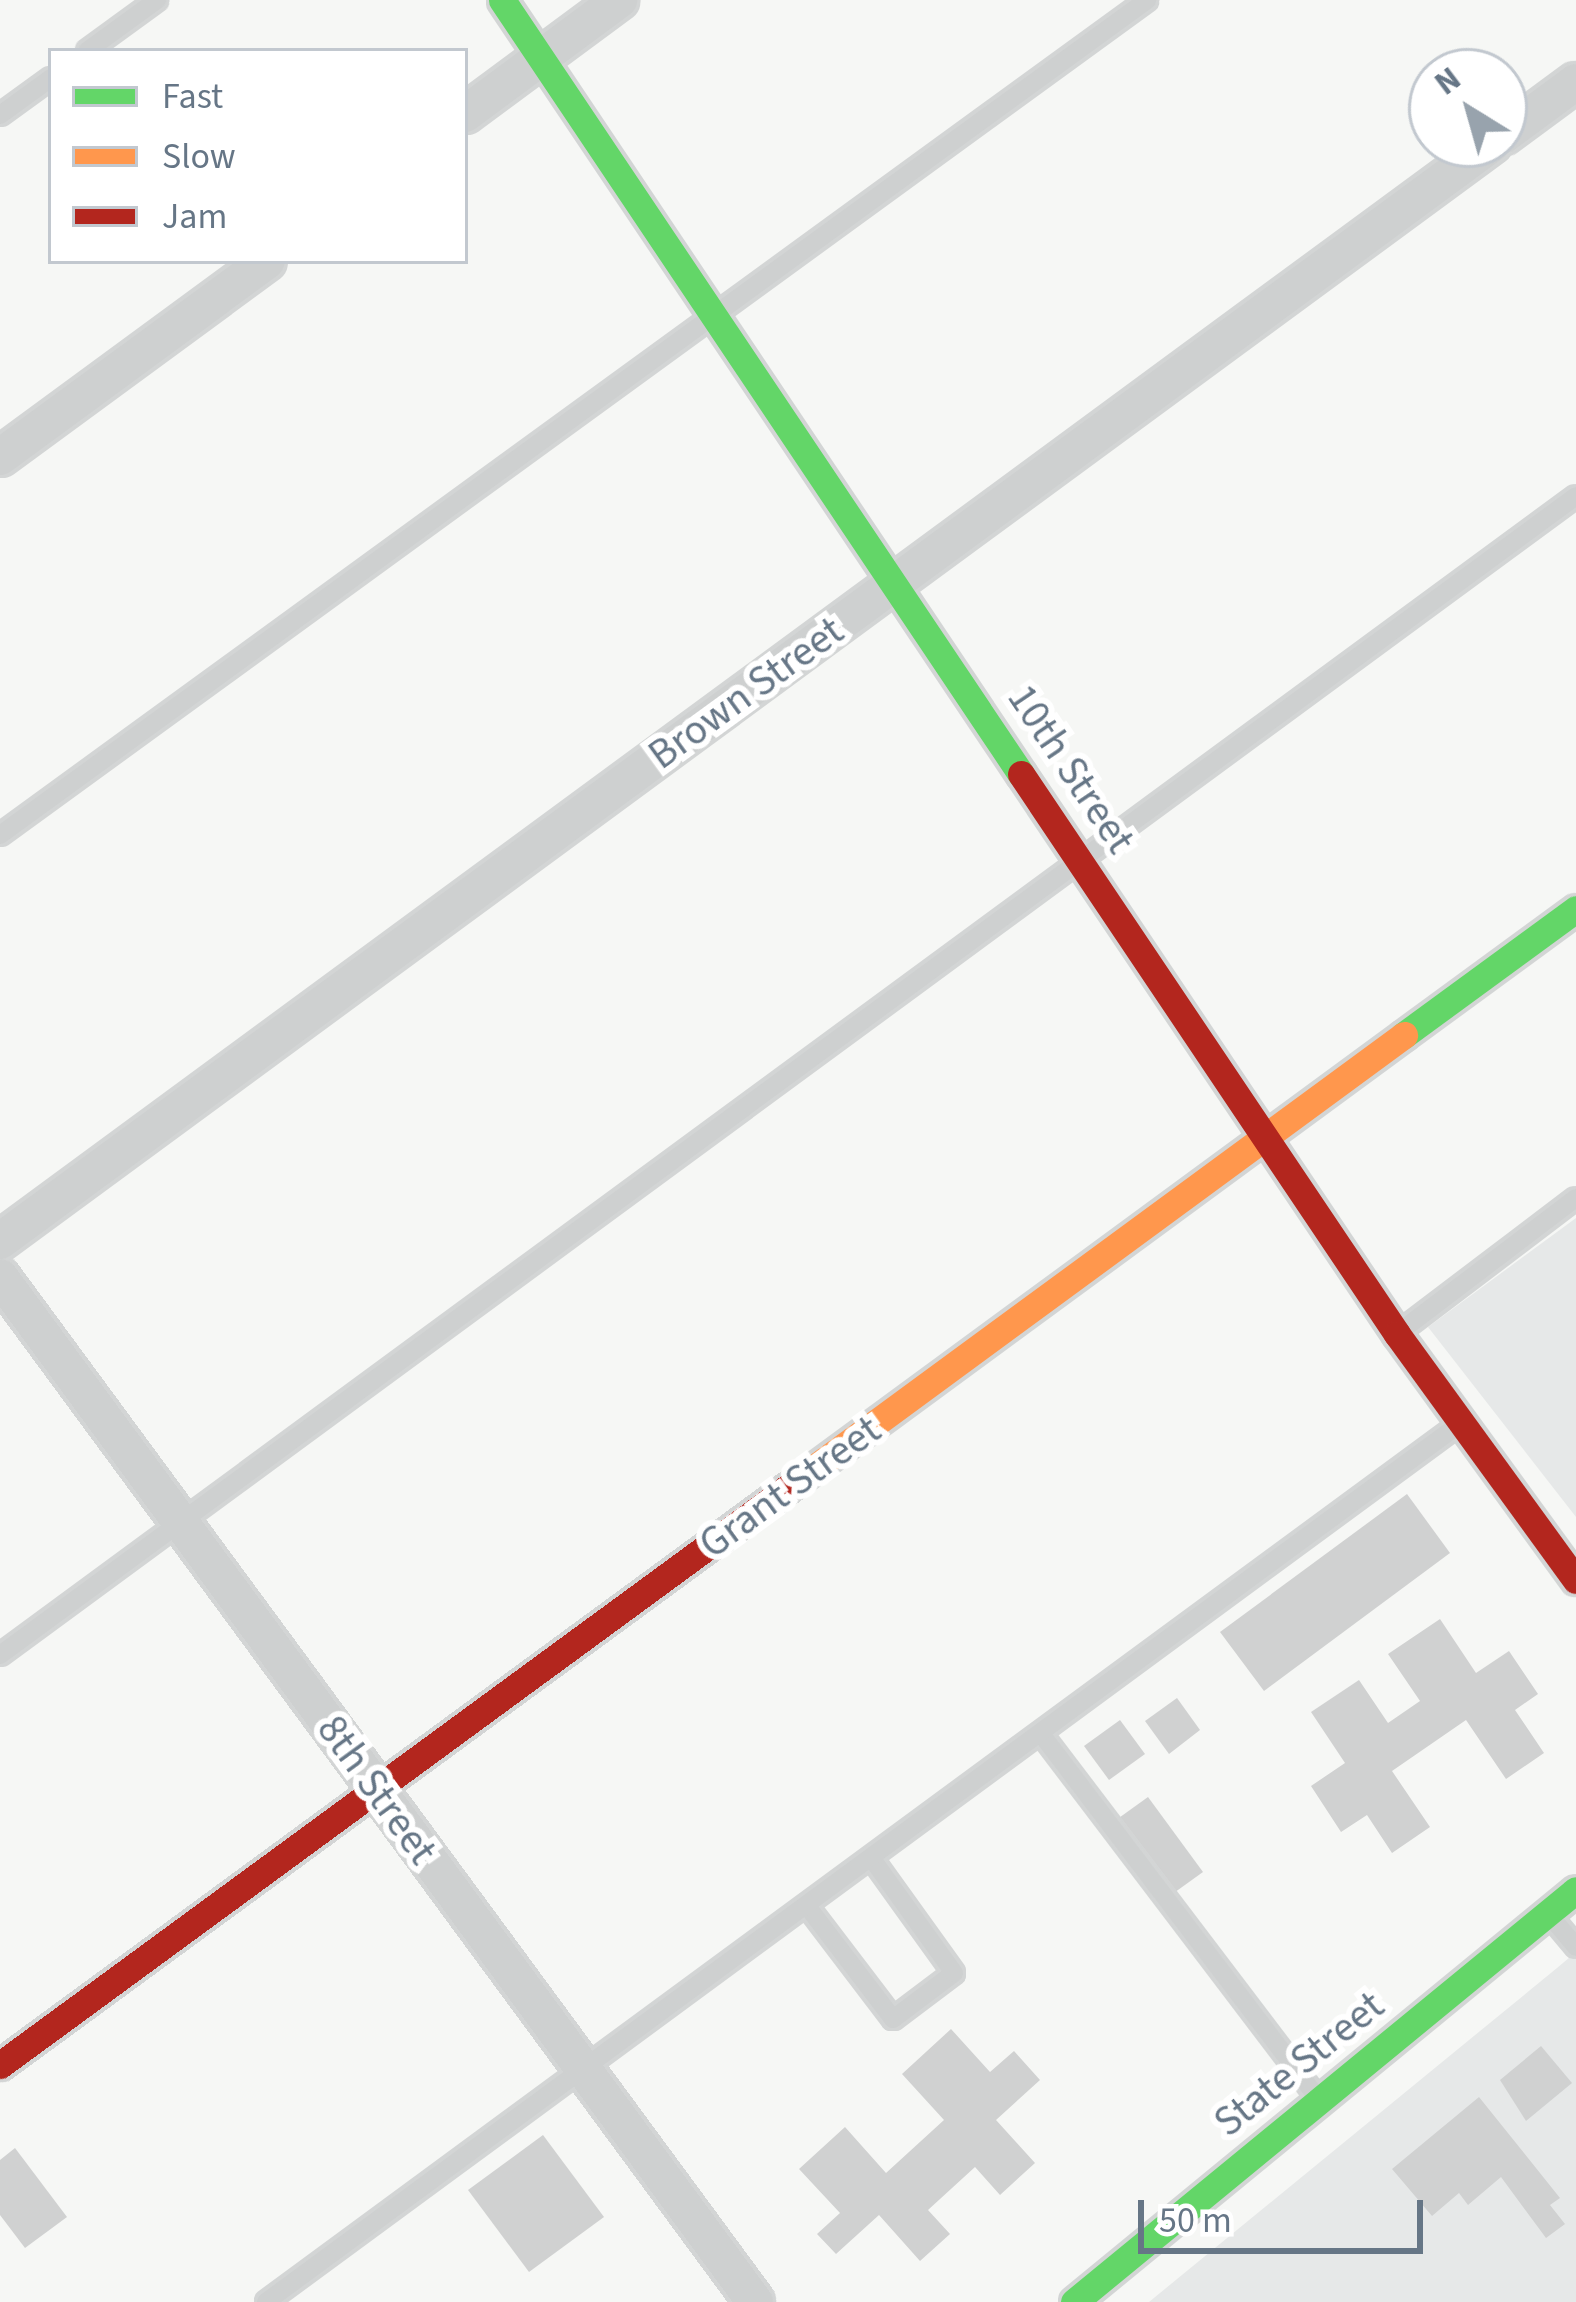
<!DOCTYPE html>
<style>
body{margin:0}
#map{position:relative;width:1576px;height:2302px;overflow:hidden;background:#f6f7f5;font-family:"Source Sans 3",sans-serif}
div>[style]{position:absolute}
.built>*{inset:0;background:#e6e8e8}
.building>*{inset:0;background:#d0d1d1}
.roads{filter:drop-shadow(3px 0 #d3d5d5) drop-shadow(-3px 0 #d3d5d5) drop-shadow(0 3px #d3d5d5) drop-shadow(0 -3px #d3d5d5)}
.lane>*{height:18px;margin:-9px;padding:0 9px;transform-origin:9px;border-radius:9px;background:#ced0d0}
.street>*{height:36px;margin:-18px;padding:0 18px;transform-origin:18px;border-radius:18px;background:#ced0d0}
.fast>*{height:27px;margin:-13.5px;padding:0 13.5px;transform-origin:13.5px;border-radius:13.5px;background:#63d668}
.slow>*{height:27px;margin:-13.5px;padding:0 13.5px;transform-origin:13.5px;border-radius:13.5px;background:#ff974d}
.jam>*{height:27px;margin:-13.5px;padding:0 13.5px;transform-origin:13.5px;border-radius:13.5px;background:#b3261e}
span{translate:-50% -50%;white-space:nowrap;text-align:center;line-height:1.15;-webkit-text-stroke:12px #fff;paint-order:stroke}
.street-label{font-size:42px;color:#667686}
.legend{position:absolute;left:48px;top:48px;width:420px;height:216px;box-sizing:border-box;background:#fff;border:3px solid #c2c8cf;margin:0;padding:15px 21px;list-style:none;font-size:36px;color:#667686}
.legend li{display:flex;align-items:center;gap:24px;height:60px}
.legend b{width:60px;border:3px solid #c2c8cf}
.north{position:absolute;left:1408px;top:48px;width:120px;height:120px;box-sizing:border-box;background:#fff;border:3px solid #c2c8cf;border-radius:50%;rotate:323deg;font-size:33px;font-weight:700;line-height:48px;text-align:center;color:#667686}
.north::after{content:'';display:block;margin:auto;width:42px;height:54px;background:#98a3ad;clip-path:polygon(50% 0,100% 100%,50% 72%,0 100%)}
.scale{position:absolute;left:1138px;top:2200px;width:285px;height:54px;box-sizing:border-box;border:6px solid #667686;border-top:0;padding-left:15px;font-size:36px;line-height:42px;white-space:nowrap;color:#667686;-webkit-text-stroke:9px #fff;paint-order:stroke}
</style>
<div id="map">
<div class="built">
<i style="clip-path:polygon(1576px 1218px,1576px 1517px,1428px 1327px)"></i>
<i style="clip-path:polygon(1576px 1952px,1576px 2302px,1149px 2302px,1557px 1968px)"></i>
</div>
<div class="building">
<i style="clip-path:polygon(1407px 1494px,1450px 1553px,1264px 1691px,1220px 1632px)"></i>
<i style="clip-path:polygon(1440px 1619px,1476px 1673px,1509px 1651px,1538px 1694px,1515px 1710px,1544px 1753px,1506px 1779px,1466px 1720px,1392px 1771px,1430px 1827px,1392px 1853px,1367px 1815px,1341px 1832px,1311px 1786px,1345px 1763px,1311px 1712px,1359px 1680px,1388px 1723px,1420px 1701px,1388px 1654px)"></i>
<i style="clip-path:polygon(1177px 1698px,1200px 1730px,1169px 1754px,1145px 1721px)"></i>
<i style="clip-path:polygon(1120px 1720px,1145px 1754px,1109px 1780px,1084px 1746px)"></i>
<i style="clip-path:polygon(1148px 1797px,1203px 1872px,1171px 1895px,1116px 1820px)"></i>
<i style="clip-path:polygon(951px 2029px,990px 2072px,1014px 2051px,1040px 2080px,996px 2120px,1035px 2163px,1000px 2195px,975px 2167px,928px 2210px,950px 2234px,920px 2261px,879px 2215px,836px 2254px,817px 2234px,840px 2213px,799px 2169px,845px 2127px,886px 2173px,944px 2120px,902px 2074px)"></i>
<i style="clip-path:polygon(1541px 2046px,1572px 2083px,1526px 2121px,1500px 2080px)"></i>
<i style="clip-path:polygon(1479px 2097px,1560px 2198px,1550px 2205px,1565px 2224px,1546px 2238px,1501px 2177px,1468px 2205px,1459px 2193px,1432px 2216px,1392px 2169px)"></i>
<i style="clip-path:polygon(543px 2135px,604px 2217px,529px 2272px,468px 2190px)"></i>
<i style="clip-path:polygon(15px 2148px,67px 2217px,25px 2248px,0 2215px,0 2160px)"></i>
</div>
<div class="roads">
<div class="lane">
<i style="left:87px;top:51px;width:87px;rotate:-36.1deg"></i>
<i style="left:0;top:115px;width:63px;rotate:-36deg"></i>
<i style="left:0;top:835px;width:1419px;rotate:-36.05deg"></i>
<i style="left:1398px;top:1333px;width:223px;rotate:-37.2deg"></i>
<i style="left:0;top:1655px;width:1956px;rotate:-36.33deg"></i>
<i style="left:1042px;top:1735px;width:457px;rotate:52.8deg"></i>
<i style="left:807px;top:1906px;width:142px;rotate:52.7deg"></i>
<i style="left:893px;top:2019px;width:76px;rotate:-37deg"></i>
<i style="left:954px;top:1973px;width:140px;rotate:-125.7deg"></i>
<i style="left:1551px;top:1917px;width:39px;rotate:50deg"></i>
<i style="left:266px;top:2302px;width:1483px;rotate:-36.34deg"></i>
</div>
<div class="street">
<i style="left:465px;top:114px;width:192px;rotate:-36.5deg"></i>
<i style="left:1504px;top:135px;width:89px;rotate:-36.4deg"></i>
<i style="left:0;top:457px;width:331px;rotate:-36.3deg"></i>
<i style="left:0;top:1241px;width:1852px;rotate:-36.33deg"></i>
<i style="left:0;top:1277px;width:1273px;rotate:53.63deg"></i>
</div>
<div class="fast">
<i style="left:502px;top:0;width:932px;rotate:56.16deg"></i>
<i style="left:1404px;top:1035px;width:213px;rotate:-36.2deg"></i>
<i style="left:1074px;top:2302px;width:649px;rotate:-39.38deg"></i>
</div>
<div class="slow">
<i style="left:794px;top:1483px;width:757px;rotate:-36.29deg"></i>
</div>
<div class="jam">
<i style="left:1021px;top:774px;width:675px;rotate:56.12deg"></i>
<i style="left:1397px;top:1334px;width:304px;rotate:54deg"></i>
<i style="left:0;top:2065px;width:984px;rotate:-36.24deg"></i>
</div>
</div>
<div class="street-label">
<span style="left:746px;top:693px;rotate:-36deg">Brown Street</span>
<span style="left:1071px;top:769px;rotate:56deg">10th Street</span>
<span style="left:790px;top:1487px;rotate:-36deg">Grant Street</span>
<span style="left:377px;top:1790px;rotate:54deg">8th Street</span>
<span style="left:1299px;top:2064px;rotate:-39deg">State Street</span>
</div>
<ul class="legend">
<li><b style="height:15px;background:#63d668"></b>Fast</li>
<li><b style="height:15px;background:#ff974d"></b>Slow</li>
<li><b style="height:15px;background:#b3261e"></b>Jam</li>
</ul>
<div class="north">N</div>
<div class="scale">50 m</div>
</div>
